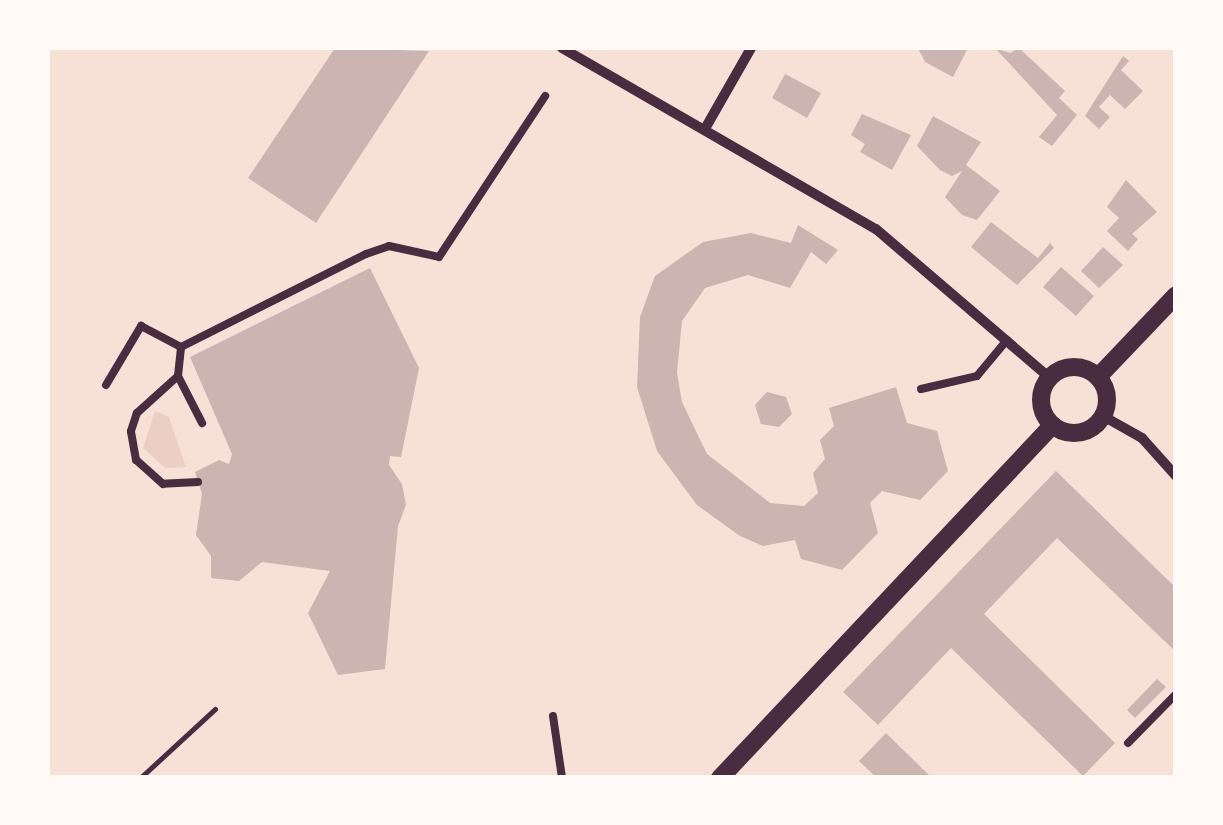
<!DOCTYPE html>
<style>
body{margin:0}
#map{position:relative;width:1223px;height:825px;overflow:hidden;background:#f7e1d7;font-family:"Public Sans",sans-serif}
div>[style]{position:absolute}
.green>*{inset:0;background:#ebcfc5}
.building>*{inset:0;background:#ccb4b1}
.path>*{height:5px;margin:-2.5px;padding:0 2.5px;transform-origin:2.5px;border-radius:2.5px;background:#4a2c40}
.service>*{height:8px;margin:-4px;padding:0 4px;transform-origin:4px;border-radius:4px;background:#4a2c40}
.minor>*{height:10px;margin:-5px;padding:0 5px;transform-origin:5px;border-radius:5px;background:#4a2c40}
.tertiary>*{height:18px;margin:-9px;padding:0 9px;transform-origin:9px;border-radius:9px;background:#4a2c40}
.tertiary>.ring{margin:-9px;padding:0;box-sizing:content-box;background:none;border:18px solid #4a2c40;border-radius:50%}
span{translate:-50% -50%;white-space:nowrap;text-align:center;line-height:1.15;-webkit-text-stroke:8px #fffaf5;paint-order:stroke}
.frame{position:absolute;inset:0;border:50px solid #fffaf5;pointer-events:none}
</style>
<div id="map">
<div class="green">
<i style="clip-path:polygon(155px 411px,169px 417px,186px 467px,165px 468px,143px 448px)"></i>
</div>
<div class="building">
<i style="clip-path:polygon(335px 48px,429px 51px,316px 223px,248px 178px)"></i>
<i style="clip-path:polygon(918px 48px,968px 48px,953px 77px,925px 62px)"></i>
<i style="clip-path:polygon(995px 48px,1010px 53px,1019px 48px,1065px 91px,1059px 98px,1077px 115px,1052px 146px,1039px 137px,1057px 115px)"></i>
<i style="clip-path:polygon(1123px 56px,1129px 61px,1121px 70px,1143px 91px,1125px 109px,1110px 95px,1099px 107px,1110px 117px,1099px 129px,1085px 116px)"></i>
<i style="clip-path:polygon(785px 74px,821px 93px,807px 118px,772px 98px)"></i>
<i style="clip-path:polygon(862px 114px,911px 135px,892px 170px,860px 152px,865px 144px,851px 135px)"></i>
<i style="clip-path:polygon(933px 116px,981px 142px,966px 165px,1000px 191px,977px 220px,962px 215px,945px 197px,962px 171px,952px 176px,940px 170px,917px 146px)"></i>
<i style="clip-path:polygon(1126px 180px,1157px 212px,1132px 234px,1138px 239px,1128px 251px,1107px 231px,1119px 218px,1107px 207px)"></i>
<i style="clip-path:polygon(991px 222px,1038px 258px,1050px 243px,1054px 248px,1017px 285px,971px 247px)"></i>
<i style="clip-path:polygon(798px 225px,838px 250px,826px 264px,811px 252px,790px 288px,748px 275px,705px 288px,682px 321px,677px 373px,682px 402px,707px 454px,770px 503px,804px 506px,818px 493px,813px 473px,825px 459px,820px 440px,834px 426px,829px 408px,896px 387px,907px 423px,937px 431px,948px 471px,920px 500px,882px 491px,870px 503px,878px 533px,842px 570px,801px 559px,795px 540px,763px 546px,740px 536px,697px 505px,657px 451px,637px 387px,640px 317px,655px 276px,703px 242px,751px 233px,791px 243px)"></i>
<i style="clip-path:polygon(1103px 247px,1123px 265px,1099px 288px,1081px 271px)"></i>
<i style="clip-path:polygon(1061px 267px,1094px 296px,1076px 316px,1043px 287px)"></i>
<i style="clip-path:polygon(370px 268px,419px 368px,401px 457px,390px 456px,389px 465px,402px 484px,406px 505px,398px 526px,385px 669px,338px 675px,308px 613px,330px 571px,262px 562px,239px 581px,211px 578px,211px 556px,196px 535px,202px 494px,195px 472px,219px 460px,229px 464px,232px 454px,190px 357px)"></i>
<i style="clip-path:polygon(767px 392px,786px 397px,792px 414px,779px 427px,761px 424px,755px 405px)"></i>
<i style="clip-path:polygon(1056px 471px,1176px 588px,1176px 652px,1057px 538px,984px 614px,1115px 743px,1083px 776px,951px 648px,878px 725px,843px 692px)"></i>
<i style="clip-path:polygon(1157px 679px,1166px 687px,1135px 718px,1127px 710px)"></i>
<i style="clip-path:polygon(886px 733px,932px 778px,877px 778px,859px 761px)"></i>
</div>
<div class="path">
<i style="left:140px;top:778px;width:102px;rotate:-42.6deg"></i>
</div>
<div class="service">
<i style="left:178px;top:376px;width:53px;rotate:62.9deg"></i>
<i style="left:106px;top:385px;width:69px;rotate:-59.3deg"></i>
<i style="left:141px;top:326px;width:45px;rotate:27.7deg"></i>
<i style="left:921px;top:389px;width:57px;rotate:-13.1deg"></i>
<i style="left:977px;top:376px;width:47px;rotate:-50.2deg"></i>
<i style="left:198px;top:482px;width:35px;rotate:177deg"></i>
<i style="left:163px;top:484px;width:36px;rotate:-138deg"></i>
<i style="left:136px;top:460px;width:29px;rotate:-100deg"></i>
<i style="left:131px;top:431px;width:19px;rotate:-72deg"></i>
<i style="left:137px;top:413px;width:55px;rotate:-42.1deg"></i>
<i style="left:178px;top:376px;width:29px;rotate:-84deg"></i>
<i style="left:181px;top:347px;width:207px;rotate:-26.7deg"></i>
<i style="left:366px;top:254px;width:24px;rotate:-19deg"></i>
<i style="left:389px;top:246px;width:51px;rotate:12.4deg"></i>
<i style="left:439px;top:257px;width:193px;rotate:-56.6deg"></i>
<i style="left:553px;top:716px;width:63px;rotate:81.7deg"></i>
<i style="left:1128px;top:743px;width:69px;rotate:-45.6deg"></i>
</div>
<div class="minor">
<i style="left:562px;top:48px;width:362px;rotate:30deg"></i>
<i style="left:876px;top:229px;width:229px;rotate:40.6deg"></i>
<i style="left:706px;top:127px;width:91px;rotate:-60.3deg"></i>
<i style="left:1103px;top:416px;width:45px;rotate:29.4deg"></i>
<i style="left:1142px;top:438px;width:51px;rotate:48.2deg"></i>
</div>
<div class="tertiary">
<i class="ring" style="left:1041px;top:367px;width:48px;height:48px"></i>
<i style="left:1098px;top:377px;width:113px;rotate:-46.4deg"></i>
<i style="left:720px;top:778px;width:485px;rotate:-46.7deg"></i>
</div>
<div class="frame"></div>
</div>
